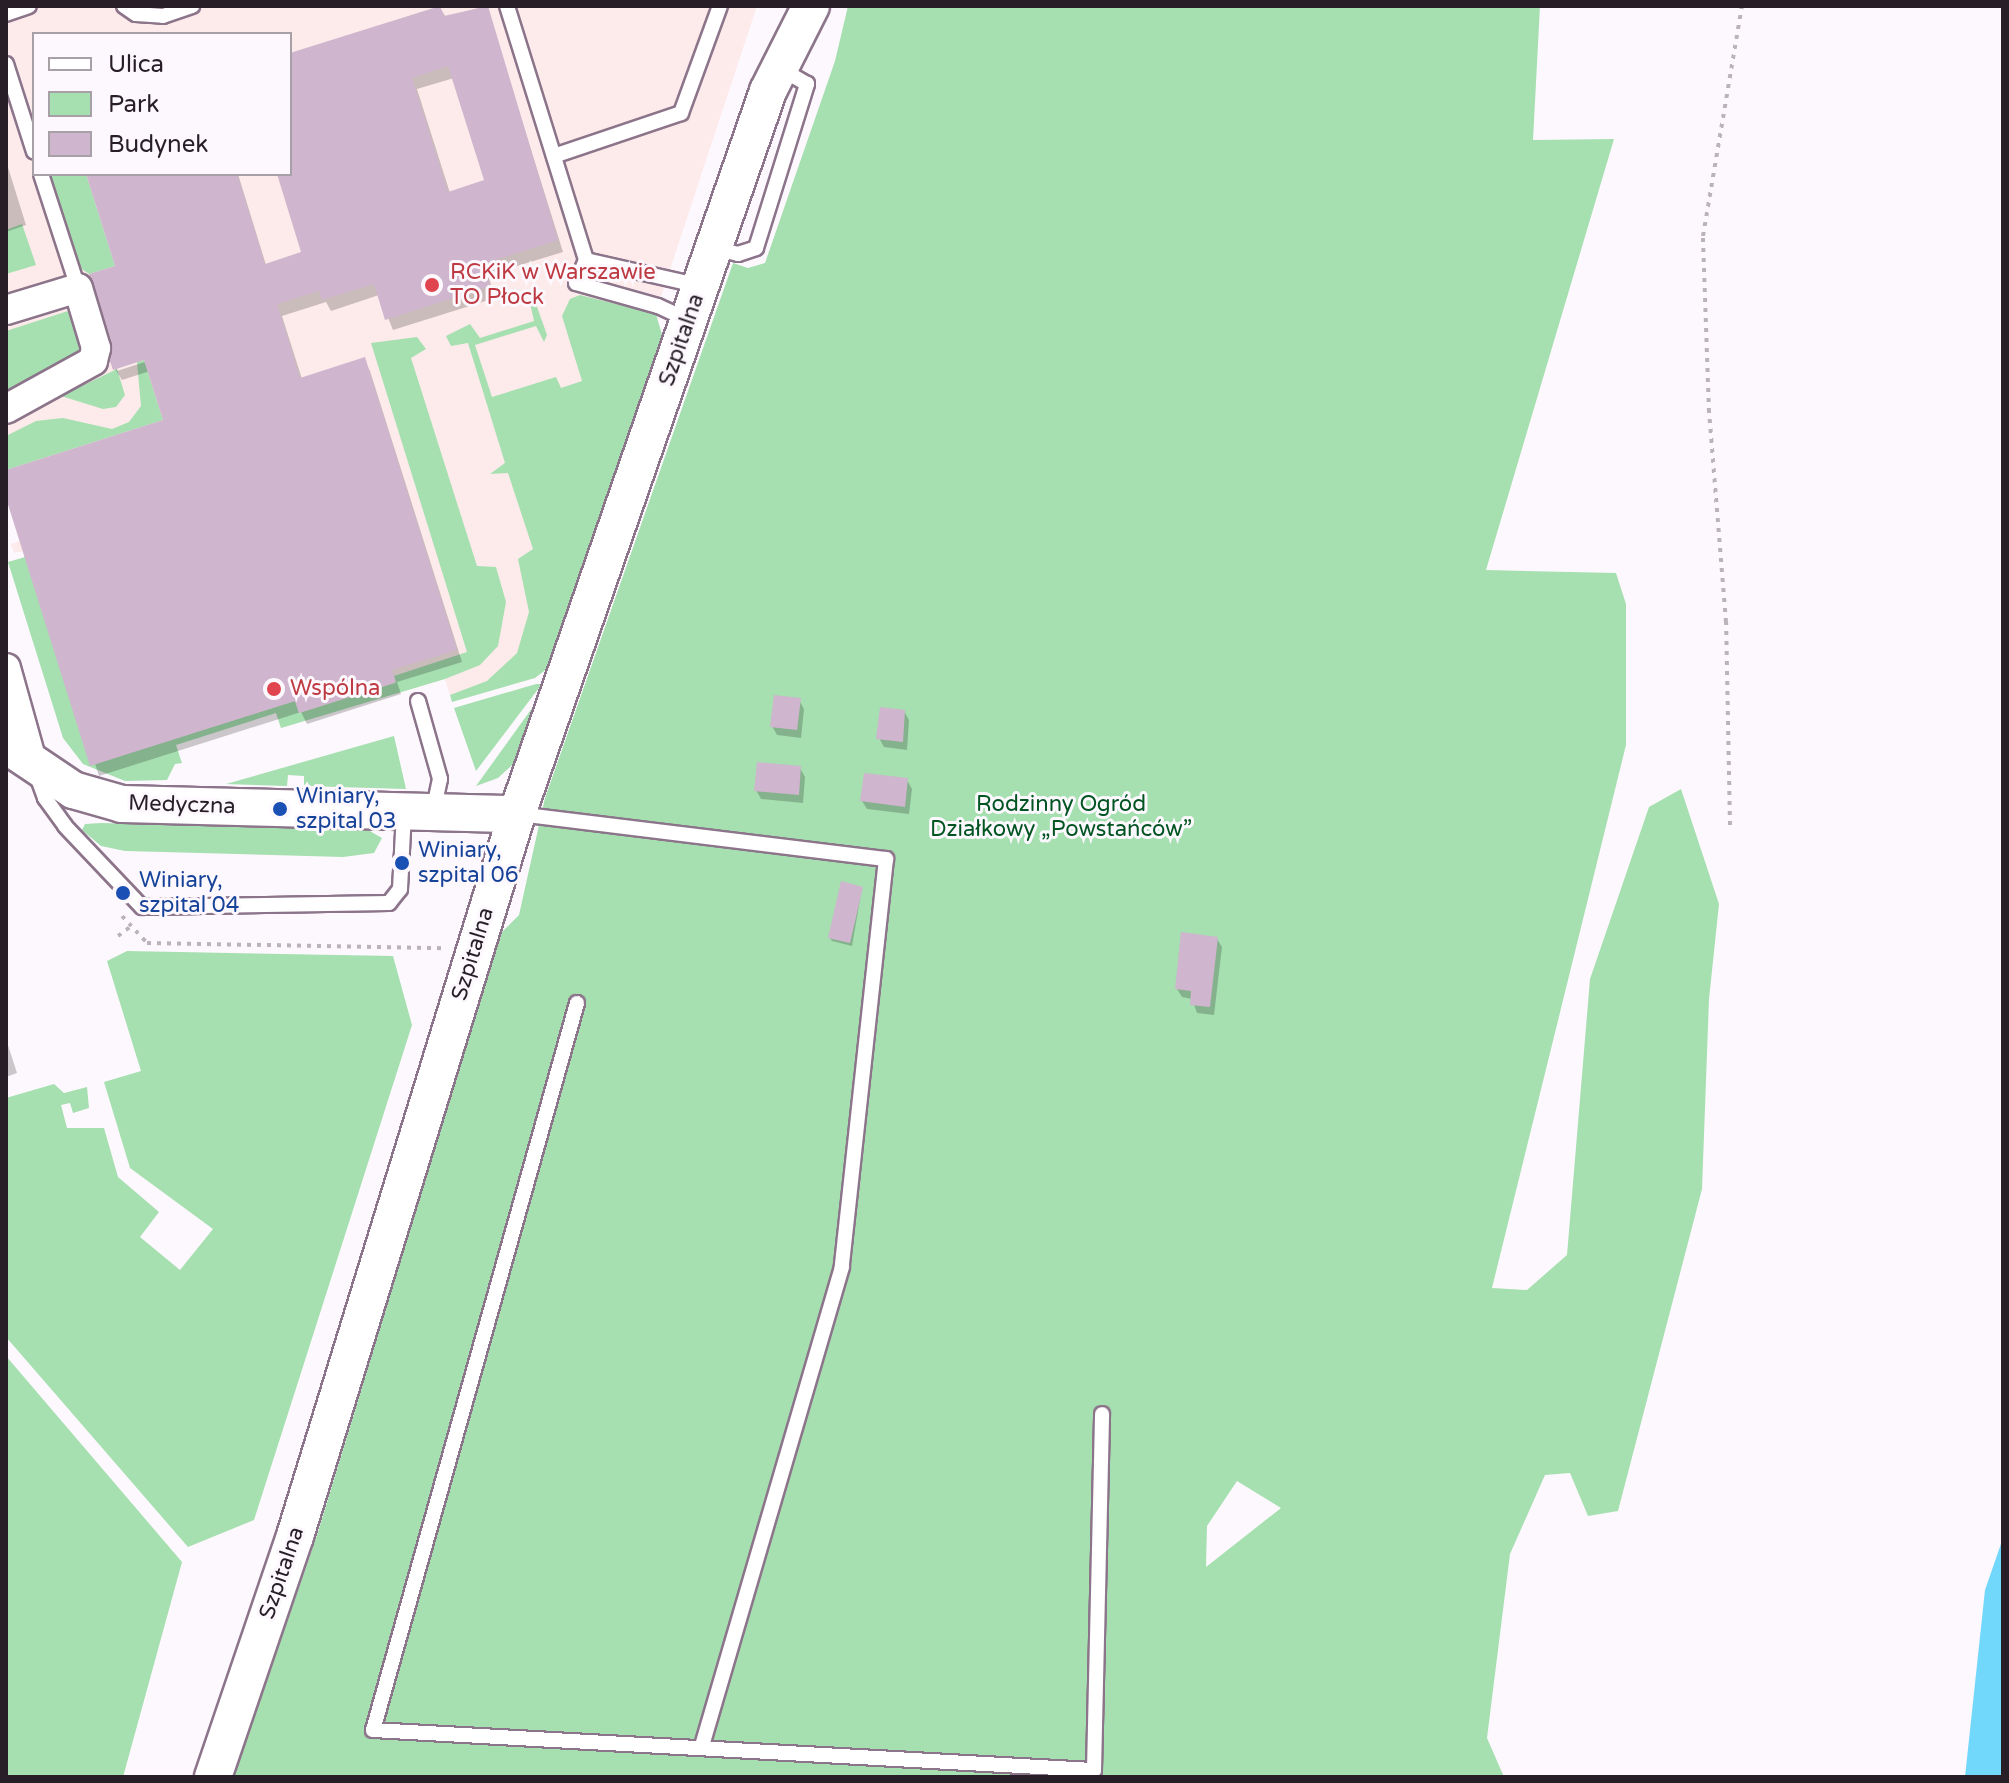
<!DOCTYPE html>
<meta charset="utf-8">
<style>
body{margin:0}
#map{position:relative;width:2009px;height:1783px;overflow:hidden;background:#fdf8fd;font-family:"Varela Round",sans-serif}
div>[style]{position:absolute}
.medical>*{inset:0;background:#fcebea}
.green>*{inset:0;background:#a6dfb0}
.water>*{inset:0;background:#71d7fb}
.shadow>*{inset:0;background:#0003}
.building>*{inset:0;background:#cfb5cd}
.path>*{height:4px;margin-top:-2px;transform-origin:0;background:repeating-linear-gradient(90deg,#bab4ba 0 4px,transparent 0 10px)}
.roads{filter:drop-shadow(2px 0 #8c748a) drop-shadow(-2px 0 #8c748a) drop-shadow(0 2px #8c748a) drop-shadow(0 -2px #8c748a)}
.service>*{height:14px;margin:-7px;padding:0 7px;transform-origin:7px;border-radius:7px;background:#fff}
.minor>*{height:28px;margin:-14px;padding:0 14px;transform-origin:14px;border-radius:14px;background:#fff}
.tertiary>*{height:36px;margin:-18px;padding:0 18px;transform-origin:18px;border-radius:18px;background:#fff}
.dots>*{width:22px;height:22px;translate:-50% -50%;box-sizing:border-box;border:4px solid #fdf8fd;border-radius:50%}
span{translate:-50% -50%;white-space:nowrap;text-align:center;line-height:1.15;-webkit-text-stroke:6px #fdf8fd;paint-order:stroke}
.health-label{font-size:22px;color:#be3a42}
.left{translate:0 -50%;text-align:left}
.street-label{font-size:22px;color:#271e27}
.transit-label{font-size:22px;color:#164399}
.park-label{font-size:22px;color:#005421}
.frame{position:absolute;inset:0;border:8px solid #271e27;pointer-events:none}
.legend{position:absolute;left:32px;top:32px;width:260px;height:144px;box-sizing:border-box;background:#fdf8fd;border:2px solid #a7a1a7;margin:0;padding:10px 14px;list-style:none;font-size:24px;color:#271e27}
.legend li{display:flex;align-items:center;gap:16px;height:40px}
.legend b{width:40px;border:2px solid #a7a1a7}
</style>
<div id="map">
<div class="medical">
<i style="clip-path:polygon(evenodd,6px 6px,757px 6px,538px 669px,451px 698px,444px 677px,281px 728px,274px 708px,90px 766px,23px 551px,14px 553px,11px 544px,20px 541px,6px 498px,6px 6px,34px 34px,290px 34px,290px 174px,34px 174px,34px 34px)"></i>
</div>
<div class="green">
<i style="clip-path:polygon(evenodd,848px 6px,1540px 6px,1533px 140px,1614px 139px,1486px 570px,1616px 573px,1626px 604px,1626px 745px,1492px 1288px,1527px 1290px,1567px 1255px,1590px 979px,1649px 807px,1681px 789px,1719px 904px,1709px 999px,1702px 1189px,1618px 1511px,1588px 1516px,1570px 1473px,1545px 1475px,1510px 1554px,1487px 1738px,1504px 1777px,234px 1777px,318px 1532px,500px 934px,519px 915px,545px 798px,733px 263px,748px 268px,765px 263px,835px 61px,848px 6px,1237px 1481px,1281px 1508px,1206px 1567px,1207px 1526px,1237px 1481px)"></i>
<i style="clip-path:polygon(48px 174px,86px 174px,115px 266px,89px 274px,79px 267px)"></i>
<i style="clip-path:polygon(22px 224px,36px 265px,6px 274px,6px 230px)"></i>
<i style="clip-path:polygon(580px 295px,656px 314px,663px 338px,548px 668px,535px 678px,452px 702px,450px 695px,487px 681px,517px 653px,529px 612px,518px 559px,533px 549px,508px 473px,490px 474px,505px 463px,468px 343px,451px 346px,446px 336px,470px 324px,480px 338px,534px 321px,530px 303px,536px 304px,547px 335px,544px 342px,536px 326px,475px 345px,492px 397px,556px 377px,561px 388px,582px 381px,562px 316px,570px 299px)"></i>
<i style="clip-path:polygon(68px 311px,80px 345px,75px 362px,6px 403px,6px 331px)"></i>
<i style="clip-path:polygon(417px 337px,426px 349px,411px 358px,477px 566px,496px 567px,506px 602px,498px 646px,480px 665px,445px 679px,281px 728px,276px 713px,176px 745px,182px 763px,175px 764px,167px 780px,125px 781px,83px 764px,63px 738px,8px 562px,25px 557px,91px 765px,295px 701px,299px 713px,395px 683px,394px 676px,467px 652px,371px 343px)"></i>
<i style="clip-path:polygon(144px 360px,163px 420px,6px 470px,6px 436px,36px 421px,63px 418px,112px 429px,129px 422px,141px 406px,137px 362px)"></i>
<i style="clip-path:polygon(117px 369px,125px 395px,116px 407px,103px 409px,61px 396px)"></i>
<i style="clip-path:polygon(536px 684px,542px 684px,476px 771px,454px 708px)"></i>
<i style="clip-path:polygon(548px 686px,520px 758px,498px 778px,476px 786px)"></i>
<i style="clip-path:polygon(394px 736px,406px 789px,304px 786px,304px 776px,288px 775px,287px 786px,226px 784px)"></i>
<i style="clip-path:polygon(101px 823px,368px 830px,382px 838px,374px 853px,343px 857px,125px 851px,101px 846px,82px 830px,85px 824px)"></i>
<i style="clip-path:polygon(127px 951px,393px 956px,412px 1025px,254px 1520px,188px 1547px,6px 1337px,6px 1098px,54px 1084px,64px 1093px,87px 1087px,89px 1108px,73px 1113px,70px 1103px,61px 1105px,67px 1128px,104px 1128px,118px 1177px,159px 1212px,140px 1237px,180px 1270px,213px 1229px,130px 1168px,104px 1082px,141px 1071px,107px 961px)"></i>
<i style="clip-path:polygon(6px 1356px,182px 1562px,123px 1777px,6px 1777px)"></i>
</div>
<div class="water">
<i style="clip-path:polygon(2003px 1538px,2003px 1777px,1965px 1777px,1985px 1590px)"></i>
</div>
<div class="shadow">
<i style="clip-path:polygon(evenodd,486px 6px,563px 252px,488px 275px,495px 298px,393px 330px,379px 295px,331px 311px,326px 302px,282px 316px,302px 379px,364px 360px,370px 371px,462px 662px,397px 682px,401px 694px,307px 724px,301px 712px,99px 776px,6px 491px,6px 472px,166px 421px,150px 371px,122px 380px,115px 369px,117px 268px,88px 174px,238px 174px,266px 265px,304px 253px,279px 174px,290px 174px,290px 64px,440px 8px,446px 17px,486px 6px,454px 78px,487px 182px,450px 193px,417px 89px,454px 78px,486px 6px,153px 355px,154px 359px,117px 371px,117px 366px,153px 355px)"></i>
<i style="clip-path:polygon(6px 161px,26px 225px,6px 232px)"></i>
<i style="clip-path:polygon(799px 700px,804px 709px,801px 738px,777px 735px,772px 726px)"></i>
<i style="clip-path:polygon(904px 711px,909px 720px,907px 750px,884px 747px,879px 738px)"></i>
<i style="clip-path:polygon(800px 768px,805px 777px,803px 803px,761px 799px,756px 790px)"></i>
<i style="clip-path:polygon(907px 780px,912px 789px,909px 814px,867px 809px,862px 801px)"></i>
<i style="clip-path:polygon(862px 888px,852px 946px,832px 941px,830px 938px)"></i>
<i style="clip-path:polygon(1217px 939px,1222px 947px,1214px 1015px,1197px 1013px,1192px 999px,1182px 997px,1177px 989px)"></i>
<i style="clip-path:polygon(6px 1039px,17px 1073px,6px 1077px)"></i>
</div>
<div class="building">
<i style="clip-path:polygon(evenodd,440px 6px,444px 16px,488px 6px,558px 240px,483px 264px,490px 286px,385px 320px,374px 284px,322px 300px,319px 291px,277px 304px,300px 378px,365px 357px,457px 650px,392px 670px,396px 682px,299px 713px,295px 701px,90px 766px,6px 498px,6px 470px,163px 420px,144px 360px,113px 370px,110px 361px,112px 343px,89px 274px,115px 266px,86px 174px,237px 174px,265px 264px,301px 252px,277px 174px,290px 174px,290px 53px,440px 6px,448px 66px,484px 180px,448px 192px,412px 78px,448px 66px)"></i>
<i style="clip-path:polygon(774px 695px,801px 698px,797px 730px,770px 727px)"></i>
<i style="clip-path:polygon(880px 707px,905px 710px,903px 742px,876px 739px)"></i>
<i style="clip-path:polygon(757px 762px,801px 766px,799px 795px,754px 791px)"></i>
<i style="clip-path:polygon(864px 773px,908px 778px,905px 807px,860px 801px)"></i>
<i style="clip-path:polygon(841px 881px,863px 887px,850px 943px,828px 938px)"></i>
<i style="clip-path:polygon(1181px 932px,1218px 937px,1210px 1007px,1190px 1005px,1191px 991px,1175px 989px)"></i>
</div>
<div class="path">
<i style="left:1730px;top:825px;width:203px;rotate:-91.1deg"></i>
<i style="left:1726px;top:622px;width:211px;rotate:-94.6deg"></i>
<i style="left:1709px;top:412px;width:176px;rotate:-92deg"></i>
<i style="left:1703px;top:236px;width:233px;rotate:-80.4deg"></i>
<i style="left:122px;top:916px;width:37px;rotate:47deg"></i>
<i style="left:147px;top:943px;width:298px;rotate:1deg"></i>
<i style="left:118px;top:936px;width:15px;rotate:-37deg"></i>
</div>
<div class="roads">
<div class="service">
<i style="left:124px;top:6px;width:14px;rotate:34deg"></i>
<i style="left:136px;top:14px;width:27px;rotate:4deg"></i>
<i style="left:163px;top:16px;width:31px;rotate:-19deg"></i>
<i style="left:507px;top:6px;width:266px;rotate:72.7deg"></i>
<i style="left:586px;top:260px;width:25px;rotate:113deg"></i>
<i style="left:576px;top:283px;width:85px;rotate:15.7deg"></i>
<i style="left:658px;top:306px;width:33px;rotate:25deg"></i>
<i style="left:6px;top:14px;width:24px;rotate:-19deg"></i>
<i style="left:6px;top:64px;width:92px;rotate:72.3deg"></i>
<i style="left:554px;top:156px;width:134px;rotate:-18.7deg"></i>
<i style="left:681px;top:113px;width:114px;rotate:-70deg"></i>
<i style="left:41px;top:174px;width:120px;rotate:72deg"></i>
<i style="left:714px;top:248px;width:25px;rotate:14deg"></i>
<i style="left:738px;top:254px;width:19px;rotate:-18deg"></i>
<i style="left:756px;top:248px;width:172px;rotate:-72.7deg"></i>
<i style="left:807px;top:84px;width:32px;rotate:-150deg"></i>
<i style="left:586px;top:260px;width:117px;rotate:12.8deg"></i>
<i style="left:418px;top:701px;width:81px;rotate:74.2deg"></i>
<i style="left:440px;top:779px;width:34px;rotate:102deg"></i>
<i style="left:36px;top:773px;width:27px;rotate:70deg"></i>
<i style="left:45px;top:798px;width:34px;rotate:54deg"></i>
<i style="left:65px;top:826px;width:112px;rotate:46.5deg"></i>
<i style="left:142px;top:907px;width:247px;rotate:-0.9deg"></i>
<i style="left:389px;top:903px;width:18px;rotate:-52deg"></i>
<i style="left:400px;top:889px;width:77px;rotate:-87deg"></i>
<i style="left:518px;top:814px;width:371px;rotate:7deg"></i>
<i style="left:886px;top:859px;width:410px;rotate:96.2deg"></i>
<i style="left:842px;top:1267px;width:498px;rotate:106.3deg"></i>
<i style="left:577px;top:1003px;width:755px;rotate:105.67deg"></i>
<i style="left:373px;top:1730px;width:722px;rotate:3.18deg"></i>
<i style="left:1094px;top:1770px;width:356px;rotate:-88.7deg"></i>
</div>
<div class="minor">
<i style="left:6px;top:310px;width:75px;rotate:-17deg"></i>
<i style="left:78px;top:288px;width:63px;rotate:73.3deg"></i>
<i style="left:96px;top:348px;width:13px;rotate:103deg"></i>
<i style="left:93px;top:361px;width:99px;rotate:151.1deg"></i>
<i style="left:6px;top:668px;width:101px;rotate:74.4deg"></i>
</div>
<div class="tertiary">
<i style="left:6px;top:745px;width:81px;rotate:33.9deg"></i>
<i style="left:73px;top:790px;width:51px;rotate:15.9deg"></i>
<i style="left:122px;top:804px;width:395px;rotate:1.5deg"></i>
<i style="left:213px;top:1777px;width:255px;rotate:-71.2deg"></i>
<i style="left:295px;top:1536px;width:755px;rotate:-72.91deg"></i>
<i style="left:517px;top:814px;width:765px;rotate:-70.85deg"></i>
<i style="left:768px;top:91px;width:95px;rotate:-63.2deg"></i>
</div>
</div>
<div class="dots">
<i style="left:432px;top:285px;background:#e0444e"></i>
<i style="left:274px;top:689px;background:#e0444e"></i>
<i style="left:280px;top:809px;background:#1a4fb4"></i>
<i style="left:402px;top:863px;background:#1a4fb4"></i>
<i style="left:123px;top:893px;background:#1a4fb4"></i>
</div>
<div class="health-label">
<span class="left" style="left:450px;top:285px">RCKiK w Warszawie<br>TO Płock</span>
<span class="left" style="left:290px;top:689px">Wspólna</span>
</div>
<div class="street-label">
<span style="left:682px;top:340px;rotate:-71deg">Szpitalna</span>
<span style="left:182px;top:805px;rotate:2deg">Medyczna</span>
<span style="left:473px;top:954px;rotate:-73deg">Szpitalna</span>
<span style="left:282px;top:1573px;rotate:-71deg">Szpitalna</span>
</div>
<div class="transit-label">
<span class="left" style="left:296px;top:809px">Winiary,<br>szpital 03</span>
<span class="left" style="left:418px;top:863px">Winiary,<br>szpital 06</span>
<span class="left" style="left:139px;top:893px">Winiary,<br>szpital 04</span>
</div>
<div class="park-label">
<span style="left:1061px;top:817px">Rodzinny Ogród<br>Działkowy „Powstańców”</span>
</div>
<div class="frame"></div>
<ul class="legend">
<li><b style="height:10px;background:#fff"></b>Ulica</li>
<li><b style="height:22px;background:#a6dfb0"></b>Park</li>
<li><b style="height:22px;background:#cfb5cd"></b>Budynek</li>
</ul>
</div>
